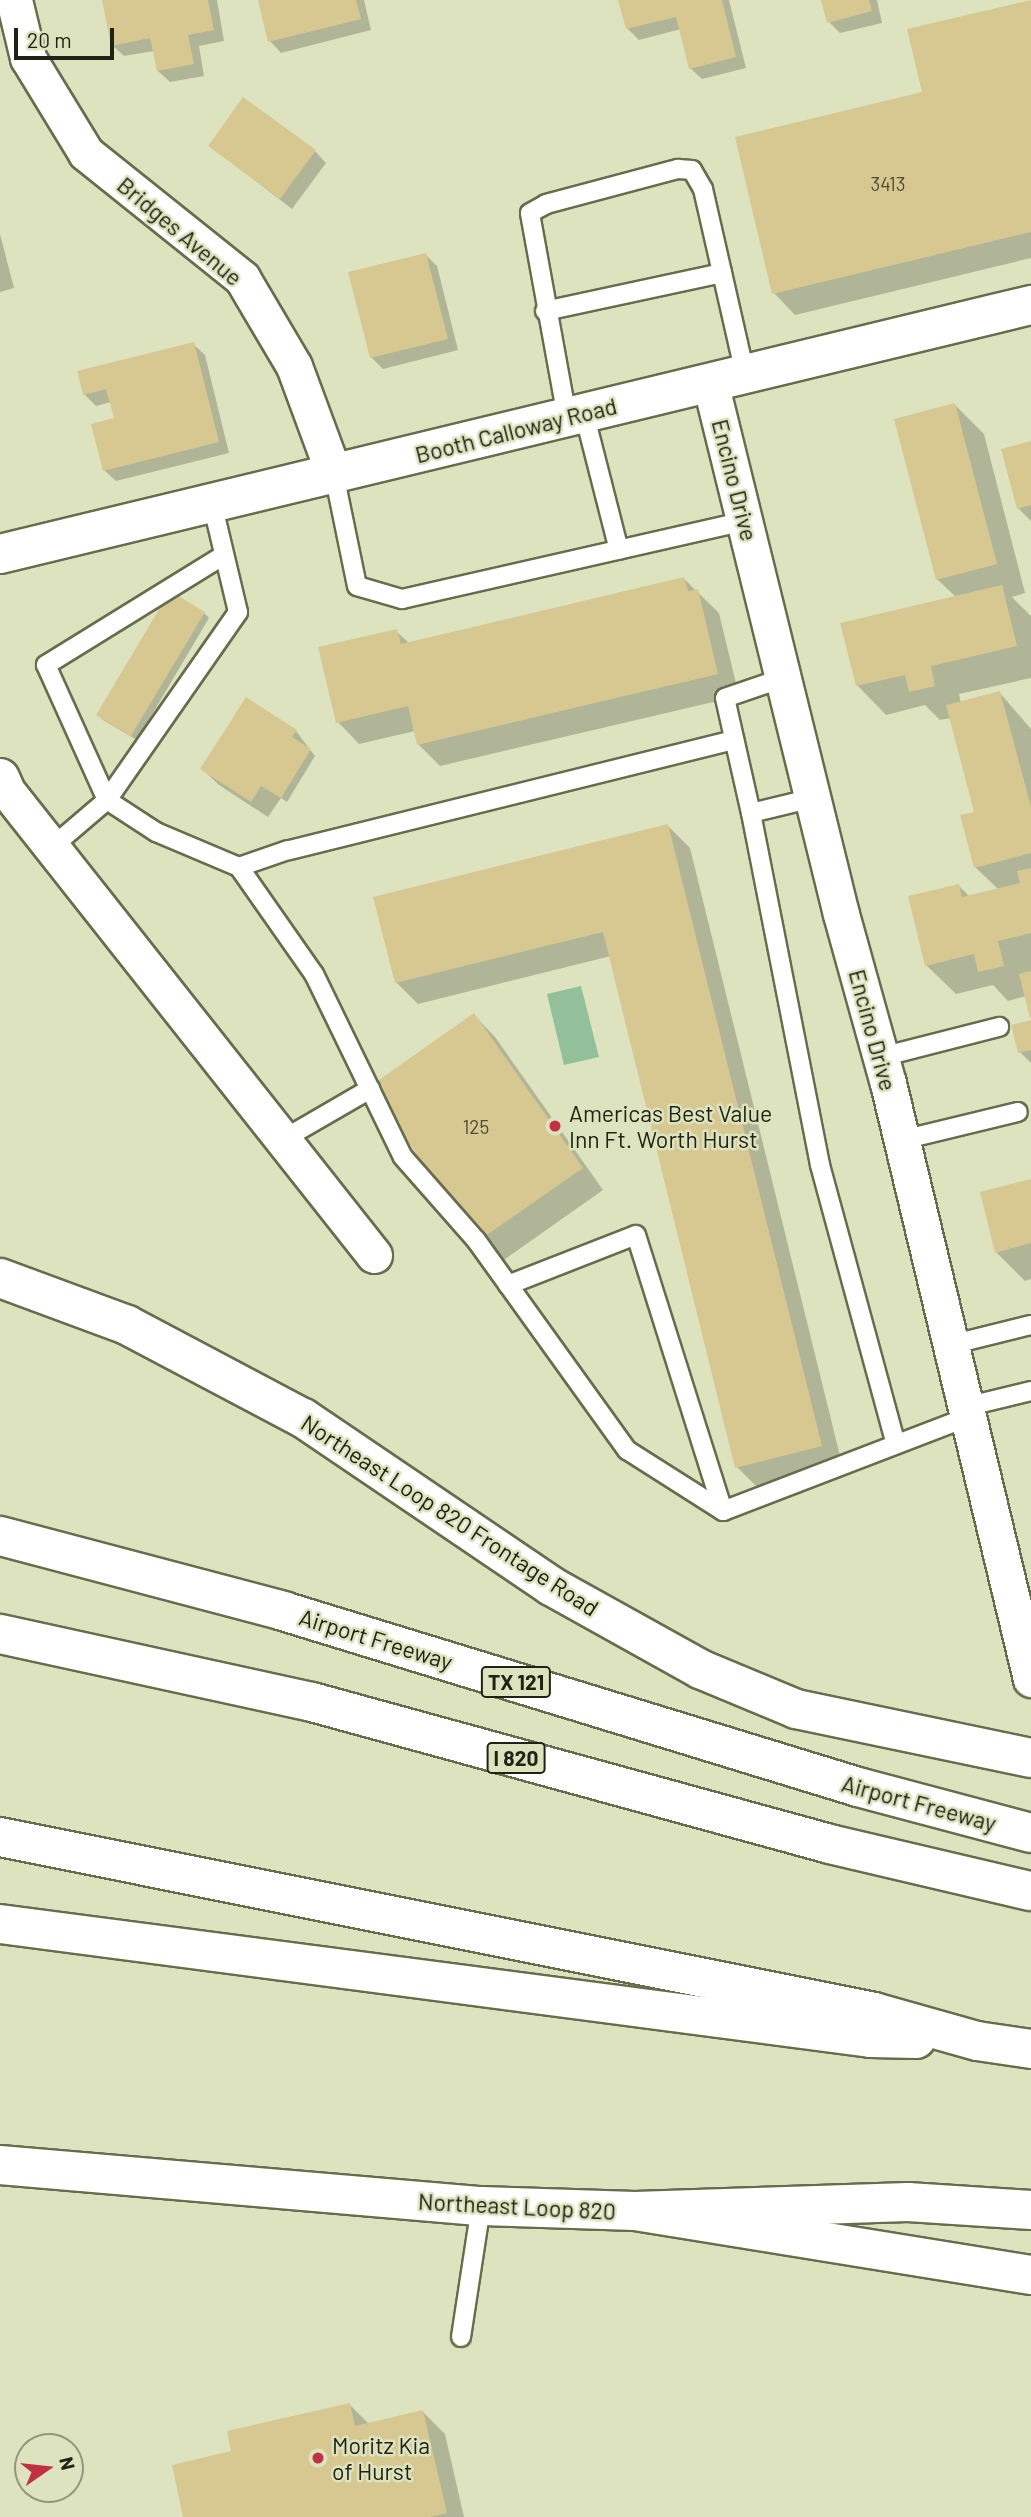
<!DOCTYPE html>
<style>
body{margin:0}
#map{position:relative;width:1031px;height:2517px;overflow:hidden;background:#dee3bf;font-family:Barlow,sans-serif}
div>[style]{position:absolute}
.water>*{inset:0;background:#92c09b}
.shadow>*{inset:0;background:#0003}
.building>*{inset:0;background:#d7c892}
.roads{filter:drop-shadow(2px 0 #686c4c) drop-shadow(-2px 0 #686c4c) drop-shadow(0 2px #686c4c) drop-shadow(0 -2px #686c4c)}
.lane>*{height:18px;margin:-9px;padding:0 9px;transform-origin:9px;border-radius:9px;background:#fff}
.street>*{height:35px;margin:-17.5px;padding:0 17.5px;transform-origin:17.5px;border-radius:17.5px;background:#fff}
.secondary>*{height:38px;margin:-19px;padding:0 19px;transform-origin:19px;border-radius:19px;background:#fff}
.highway>*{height:38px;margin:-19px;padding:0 19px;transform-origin:19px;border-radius:19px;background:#fff}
.dots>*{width:19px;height:19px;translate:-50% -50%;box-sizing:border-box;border:4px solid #dee3bf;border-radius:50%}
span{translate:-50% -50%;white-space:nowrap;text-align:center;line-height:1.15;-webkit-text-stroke:5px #dee3bf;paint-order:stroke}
.number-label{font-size:19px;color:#4e4c34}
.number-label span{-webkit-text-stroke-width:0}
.shield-label span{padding:2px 5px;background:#dee3bf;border:2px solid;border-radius:5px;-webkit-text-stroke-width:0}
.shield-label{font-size:21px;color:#202214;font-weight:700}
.street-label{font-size:23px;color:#202214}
.poi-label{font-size:23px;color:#202214}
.left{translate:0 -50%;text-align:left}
.north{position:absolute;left:14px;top:2433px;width:70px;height:70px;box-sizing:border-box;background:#dee3bf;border:2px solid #92967b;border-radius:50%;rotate:76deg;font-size:19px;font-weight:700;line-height:28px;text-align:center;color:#202214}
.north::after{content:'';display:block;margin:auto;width:24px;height:32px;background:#c13043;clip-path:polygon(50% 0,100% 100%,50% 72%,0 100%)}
.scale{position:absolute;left:14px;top:28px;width:100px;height:32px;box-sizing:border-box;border:4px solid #202214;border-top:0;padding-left:9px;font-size:21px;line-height:24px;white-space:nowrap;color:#202214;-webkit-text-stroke:5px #dee3bf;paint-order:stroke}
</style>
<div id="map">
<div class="water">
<i style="clip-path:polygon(581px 986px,599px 1057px,564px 1065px,547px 994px)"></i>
</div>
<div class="shadow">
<i style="clip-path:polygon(104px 0,217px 0,224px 41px,199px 46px,204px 76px,170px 82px,158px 71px,154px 51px,124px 56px,112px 45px)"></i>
<i style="clip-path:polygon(260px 0,364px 0,371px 30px,281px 53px,270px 41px)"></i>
<i style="clip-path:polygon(620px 0,729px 0,746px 68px,702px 79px,690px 68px,681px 29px,639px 40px,627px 28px)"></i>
<i style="clip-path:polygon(823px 0,877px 0,882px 23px,840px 33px,829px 22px)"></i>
<i style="clip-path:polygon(1031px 1px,1031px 258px,795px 315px,774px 293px,924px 93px)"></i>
<i style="clip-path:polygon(210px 146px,315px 151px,326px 163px,292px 209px)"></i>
<i style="clip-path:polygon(0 234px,14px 288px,0 292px)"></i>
<i style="clip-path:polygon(426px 255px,437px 266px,458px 350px,383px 369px,372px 358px)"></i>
<i style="clip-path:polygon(193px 344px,205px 355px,229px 453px,116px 481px,104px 470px,116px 419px,111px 402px,96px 406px,84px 394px)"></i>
<i style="clip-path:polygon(955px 405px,984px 434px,1025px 593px,1012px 597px,1031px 616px,1031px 678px,959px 694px,961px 703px,1000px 693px,1031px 729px,1031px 1014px,1026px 996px,1008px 1001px,993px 985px,956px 994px,926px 965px,959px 886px,970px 897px,999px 890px,975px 867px,976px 813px,951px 718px,940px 720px,925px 705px,886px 715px,857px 685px,956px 597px,937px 579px)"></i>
<i style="clip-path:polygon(1031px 443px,1031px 521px,1018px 508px)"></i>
<i style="clip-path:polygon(684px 579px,719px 613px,739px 696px,440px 766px,418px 744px,415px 731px,359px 744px,338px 722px,396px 631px,410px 644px)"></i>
<i style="clip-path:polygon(204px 613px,209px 618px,137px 740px,103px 720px,98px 715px)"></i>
<i style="clip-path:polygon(296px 731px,315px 756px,287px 802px,281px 798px,268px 817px,219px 785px,202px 769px)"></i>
<i style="clip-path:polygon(668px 826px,690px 848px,843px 1468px,759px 1489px,737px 1467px,611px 956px,418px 1004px,396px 982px)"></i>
<i style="clip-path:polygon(474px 1015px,495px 1037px,603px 1190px,501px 1262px,479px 1240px)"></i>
<i style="clip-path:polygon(1031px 1022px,1031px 1063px,1020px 1052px)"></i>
<i style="clip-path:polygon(1031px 1181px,1031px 1279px,1025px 1281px,996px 1252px)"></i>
<i style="clip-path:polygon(350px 2405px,369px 2424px,423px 2412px,445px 2434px,464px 2517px,185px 2517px,233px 2452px)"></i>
</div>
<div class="building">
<i style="clip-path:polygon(102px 0,208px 0,214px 30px,188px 35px,194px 64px,157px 71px,150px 38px,111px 46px)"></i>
<i style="clip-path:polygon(258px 0,356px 0,361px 19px,268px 42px)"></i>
<i style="clip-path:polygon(618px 0,722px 0,736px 57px,689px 69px,676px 17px,626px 29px)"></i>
<i style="clip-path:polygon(821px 0,869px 0,872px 11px,827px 23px)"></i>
<i style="clip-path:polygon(1031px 0,1031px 232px,772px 294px,735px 137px,922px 92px,907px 29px)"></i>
<i style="clip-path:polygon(243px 97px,316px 150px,280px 199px,208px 146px)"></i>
<i style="clip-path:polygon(426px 253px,448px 339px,370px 358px,348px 272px)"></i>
<i style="clip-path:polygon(194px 342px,219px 442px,103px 471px,91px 424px,114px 418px,106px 389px,83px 395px,77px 371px)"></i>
<i style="clip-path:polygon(955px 403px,997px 564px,936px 580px,894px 419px)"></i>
<i style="clip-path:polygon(1031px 441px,1031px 505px,1017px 509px,1001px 449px)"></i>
<i style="clip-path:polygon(684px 577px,688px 591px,698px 589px,718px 674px,417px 745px,408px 706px,336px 723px,318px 647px,397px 629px,401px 644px)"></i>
<i style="clip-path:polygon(1002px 585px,1017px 646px,931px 666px,935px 686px,909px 692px,905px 675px,856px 686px,840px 623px)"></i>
<i style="clip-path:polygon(170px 591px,205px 612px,131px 736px,96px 715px)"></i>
<i style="clip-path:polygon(1000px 691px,1031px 807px,1031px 853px,974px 868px,960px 815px,974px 812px,946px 705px)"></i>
<i style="clip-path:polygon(246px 697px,297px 730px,292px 737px,311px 749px,281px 798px,261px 786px,251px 802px,200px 769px)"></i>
<i style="clip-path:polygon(668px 824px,822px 1446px,735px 1468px,603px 932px,395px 983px,373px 897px)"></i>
<i style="clip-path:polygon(1031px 868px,1031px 933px,998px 941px,1004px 966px,978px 972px,974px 954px,925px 966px,908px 896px,959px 884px,962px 897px,1020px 883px,1017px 871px)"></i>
<i style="clip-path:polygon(1031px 971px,1031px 1018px,1030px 1018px,1019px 974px)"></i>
<i style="clip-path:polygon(474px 1013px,583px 1168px,478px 1241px,369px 1087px)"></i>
<i style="clip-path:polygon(1031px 1020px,1031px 1050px,1018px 1053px,1011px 1025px)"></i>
<i style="clip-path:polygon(1031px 1179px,1031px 1243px,995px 1253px,980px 1192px)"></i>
<i style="clip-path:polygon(350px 2403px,355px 2426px,423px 2410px,447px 2513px,430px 2517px,183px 2517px,172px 2465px,231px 2451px,227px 2431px)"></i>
</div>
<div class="roads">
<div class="lane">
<i style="left:545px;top:311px;width:181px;rotate:-12.1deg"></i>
<i style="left:584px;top:413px;width:141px;rotate:75.7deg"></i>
<i style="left:567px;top:417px;width:207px;rotate:-100.3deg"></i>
<i style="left:530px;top:213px;width:18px;rotate:-29deg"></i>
<i style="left:546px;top:204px;width:137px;rotate:-14.9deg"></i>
<i style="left:678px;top:169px;width:14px;rotate:4deg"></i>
<i style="left:692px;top:170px;width:22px;rotate:60deg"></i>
<i style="left:703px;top:189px;width:190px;rotate:77.2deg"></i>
<i style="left:334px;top:474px;width:114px;rotate:78.4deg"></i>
<i style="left:357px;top:586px;width:47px;rotate:16.1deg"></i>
<i style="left:402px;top:599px;width:352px;rotate:-12.8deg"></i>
<i style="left:783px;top:678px;width:61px;rotate:161deg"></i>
<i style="left:725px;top:698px;width:118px;rotate:77.3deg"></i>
<i style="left:751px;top:813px;width:64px;rotate:-13.6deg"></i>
<i style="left:734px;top:740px;width:459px;rotate:166.1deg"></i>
<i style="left:288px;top:850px;width:52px;rotate:160.9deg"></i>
<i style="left:239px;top:867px;width:131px;rotate:55deg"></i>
<i style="left:314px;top:974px;width:203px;rotate:64.1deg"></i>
<i style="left:403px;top:1157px;width:111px;rotate:48.7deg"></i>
<i style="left:476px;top:1240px;width:259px;rotate:54.3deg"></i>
<i style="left:627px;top:1450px;width:114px;rotate:32.4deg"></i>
<i style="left:723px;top:1511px;width:262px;rotate:-21deg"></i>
<i style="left:107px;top:800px;width:148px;rotate:-114.3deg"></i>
<i style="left:46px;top:665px;width:209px;rotate:-31.7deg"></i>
<i style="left:107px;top:800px;width:229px;rotate:-55.1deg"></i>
<i style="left:238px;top:612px;width:112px;rotate:-103.4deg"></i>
<i style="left:751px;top:813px;width:359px;rotate:78.9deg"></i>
<i style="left:820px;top:1165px;width:289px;rotate:74.8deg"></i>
<i style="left:52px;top:847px;width:72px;rotate:-40.5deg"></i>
<i style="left:107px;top:800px;width:59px;rotate:33.1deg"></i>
<i style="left:156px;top:832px;width:90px;rotate:22.9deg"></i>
<i style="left:881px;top:1057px;width:122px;rotate:-14.3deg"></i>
<i style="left:282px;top:1140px;width:102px;rotate:-30.1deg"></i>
<i style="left:902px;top:1140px;width:119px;rotate:-13.6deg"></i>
<i style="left:508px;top:1285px;width:137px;rotate:-21.3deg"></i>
<i style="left:636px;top:1235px;width:289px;rotate:72.5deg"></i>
<i style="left:950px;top:1345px;width:83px;rotate:-13.9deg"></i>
<i style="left:965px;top:1407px;width:68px;rotate:-13.6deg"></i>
<i style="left:461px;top:2337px;width:133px;rotate:-81.3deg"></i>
</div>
<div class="street">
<i style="left:14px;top:0;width:60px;rotate:76.4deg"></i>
<i style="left:28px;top:58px;width:111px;rotate:58.6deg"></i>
<i style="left:86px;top:153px;width:200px;rotate:38.7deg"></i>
<i style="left:242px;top:278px;width:102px;rotate:59.4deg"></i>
<i style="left:294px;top:366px;width:115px;rotate:69.7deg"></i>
<i style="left:710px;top:382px;width:548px;rotate:76.17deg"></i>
<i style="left:841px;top:914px;width:175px;rotate:74.5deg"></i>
<i style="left:888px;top:1083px;width:613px;rotate:76.51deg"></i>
<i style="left:0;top:782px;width:603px;rotate:51.67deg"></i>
</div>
<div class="secondary">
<i style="left:0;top:554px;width:1061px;rotate:-13.58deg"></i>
<i style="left:0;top:778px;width:12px;rotate:66deg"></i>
<i style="left:0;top:1278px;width:135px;rotate:20.3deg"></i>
<i style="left:127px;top:1325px;width:199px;rotate:27.9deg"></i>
<i style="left:303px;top:1418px;width:300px;rotate:34.1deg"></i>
<i style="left:551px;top:1586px;width:171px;rotate:29.1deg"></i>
<i style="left:700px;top:1669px;width:104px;rotate:22.6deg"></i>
<i style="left:796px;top:1709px;width:240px;rotate:11.8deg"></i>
<i style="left:0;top:2165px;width:483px;rotate:4.9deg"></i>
<i style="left:481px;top:2206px;width:154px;rotate:1.9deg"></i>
<i style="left:635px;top:2211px;width:401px;rotate:9.2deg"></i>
</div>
<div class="highway">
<i style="left:0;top:1536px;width:293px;rotate:14.8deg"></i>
<i style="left:283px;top:1611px;width:601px;rotate:17.02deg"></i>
<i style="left:858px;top:1787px;width:179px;rotate:14.9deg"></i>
<i style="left:0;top:1634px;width:319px;rotate:12.3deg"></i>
<i style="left:312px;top:1702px;width:537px;rotate:15.33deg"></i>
<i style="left:830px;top:1844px;width:206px;rotate:13.2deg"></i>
<i style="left:0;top:1837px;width:891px;rotate:11.32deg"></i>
<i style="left:874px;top:2012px;width:107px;rotate:15.7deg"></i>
<i style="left:977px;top:2041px;width:55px;rotate:8.4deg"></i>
<i style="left:0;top:1924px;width:878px;rotate:7.46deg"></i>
<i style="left:871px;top:2038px;width:45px;rotate:1.3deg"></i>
<i style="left:635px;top:2211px;width:273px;rotate:-1.9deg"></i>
<i style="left:908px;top:2202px;width:123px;rotate:3.7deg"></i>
</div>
</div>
<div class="dots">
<i style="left:555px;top:1126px;background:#c13043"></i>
<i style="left:318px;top:2458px;background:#c13043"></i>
</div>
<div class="number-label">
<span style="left:888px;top:184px">3413</span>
<span style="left:476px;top:1127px">125</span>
</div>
<div class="shield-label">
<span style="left:516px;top:1682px">TX 121</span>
<span style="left:516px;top:1758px">I 820</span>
</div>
<div class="street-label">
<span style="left:180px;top:231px;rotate:40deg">Bridges Avenue</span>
<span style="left:516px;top:430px;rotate:-14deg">Booth Calloway Road</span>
<span style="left:735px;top:480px;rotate:76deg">Encino Drive</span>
<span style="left:873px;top:1030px;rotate:75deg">Encino Drive</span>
<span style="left:450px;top:1515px;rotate:33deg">Northeast Loop 820 Frontage Road</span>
<span style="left:376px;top:1639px;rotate:17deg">Airport Freeway</span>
<span style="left:919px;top:1803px;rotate:15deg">Airport Freeway</span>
<span style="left:517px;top:2206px;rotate:3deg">Northeast Loop 820</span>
</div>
<div class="poi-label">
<span class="left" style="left:569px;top:1126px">Americas Best Value<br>Inn Ft. Worth Hurst</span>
<span class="left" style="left:332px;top:2458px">Moritz Kia<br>of Hurst</span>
</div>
<div class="north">N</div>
<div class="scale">20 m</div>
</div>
